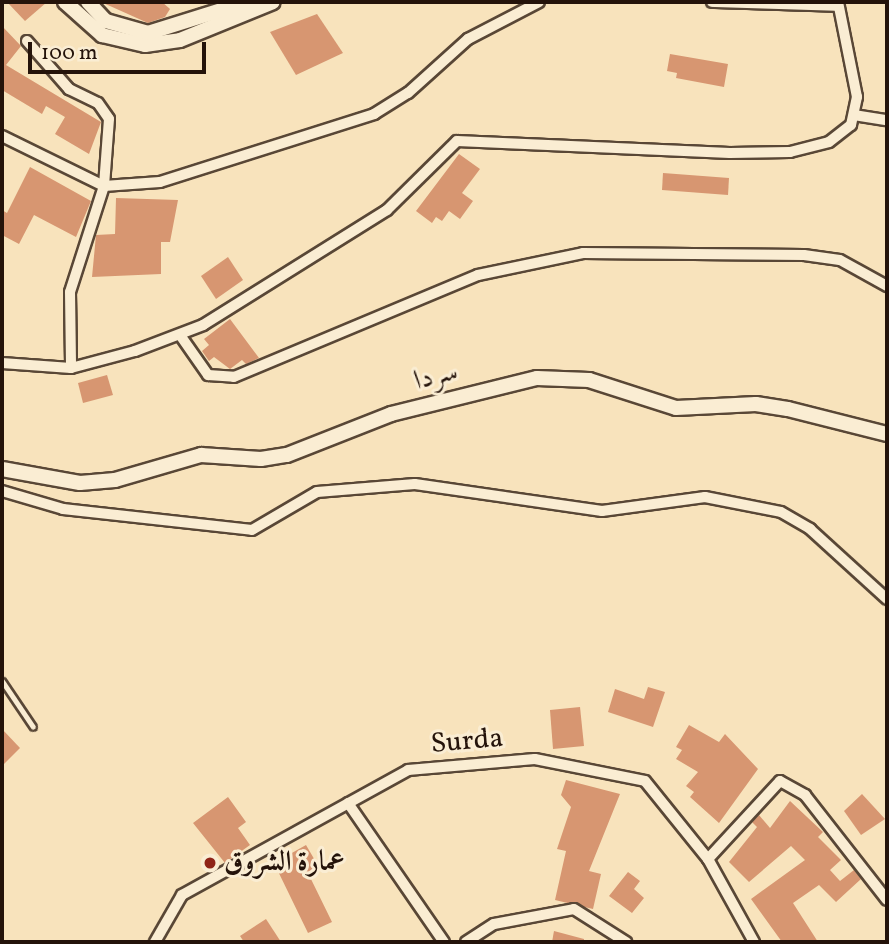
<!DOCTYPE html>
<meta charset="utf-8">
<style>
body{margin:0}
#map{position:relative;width:889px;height:944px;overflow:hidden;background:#f8e3bc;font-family:Vollkorn,Amiri,serif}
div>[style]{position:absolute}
.building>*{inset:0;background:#d79671}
.roads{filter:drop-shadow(2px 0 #594736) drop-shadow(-2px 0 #594736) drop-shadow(0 2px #594736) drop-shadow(0 -2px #594736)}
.lane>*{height:5px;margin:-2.5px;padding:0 2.5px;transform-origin:2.5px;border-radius:2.5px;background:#faedd3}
.street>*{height:10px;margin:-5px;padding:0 5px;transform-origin:5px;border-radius:5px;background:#faedd3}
.secondary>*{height:14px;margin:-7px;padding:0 7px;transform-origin:7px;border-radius:7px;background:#faedd3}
.dots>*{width:19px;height:19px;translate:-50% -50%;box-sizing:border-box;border:4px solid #faedd3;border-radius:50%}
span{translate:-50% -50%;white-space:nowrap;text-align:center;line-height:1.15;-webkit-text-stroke:6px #faedd3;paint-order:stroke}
.street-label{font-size:28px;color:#24130a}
.poi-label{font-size:28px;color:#24130a;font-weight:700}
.left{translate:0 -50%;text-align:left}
.frame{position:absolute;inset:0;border:4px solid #24130a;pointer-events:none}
.scale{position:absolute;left:28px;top:42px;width:178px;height:32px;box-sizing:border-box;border:4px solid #24130a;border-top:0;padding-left:9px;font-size:21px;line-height:24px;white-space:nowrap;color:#24130a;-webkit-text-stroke:5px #faedd3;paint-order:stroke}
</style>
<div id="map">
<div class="building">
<i style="clip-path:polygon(7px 2px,47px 2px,25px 21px)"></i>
<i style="clip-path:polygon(101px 2px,162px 2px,170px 9px,165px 17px,148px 23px)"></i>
<i style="clip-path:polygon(317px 14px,343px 53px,296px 75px,270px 32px)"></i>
<i style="clip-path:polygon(2px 26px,21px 46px,6px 65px,101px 122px,89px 154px,55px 134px,65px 117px,46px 106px,42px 114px,2px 90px)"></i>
<i style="clip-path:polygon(670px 54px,728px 64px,724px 87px,676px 78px,677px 73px,667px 71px)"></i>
<i style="clip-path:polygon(459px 154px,480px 169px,462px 193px,473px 201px,460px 219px,449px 211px,442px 221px,436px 217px,432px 223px,416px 211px)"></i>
<i style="clip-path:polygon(30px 167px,91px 201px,76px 237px,34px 215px,19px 244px,2px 235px,2px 210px,7px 213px)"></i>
<i style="clip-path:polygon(663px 173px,729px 178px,728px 195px,662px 190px)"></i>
<i style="clip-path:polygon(116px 198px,178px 200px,170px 242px,161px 242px,161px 274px,92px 277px,96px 235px,115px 234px)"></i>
<i style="clip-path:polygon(228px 257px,243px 280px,216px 299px,201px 276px)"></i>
<i style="clip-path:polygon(230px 319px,259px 358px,246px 364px,242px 360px,230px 369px,214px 357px,209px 361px,202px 351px,209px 345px,204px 339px)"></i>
<i style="clip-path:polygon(107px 375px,113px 395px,83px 403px,78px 383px)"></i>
<i style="clip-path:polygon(648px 687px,665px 692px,653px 727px,608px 712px,615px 689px,644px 699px)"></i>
<i style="clip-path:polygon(580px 707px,584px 746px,553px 749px,550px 710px)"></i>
<i style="clip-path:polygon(689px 725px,719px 742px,725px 734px,758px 769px,719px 823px,690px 797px,694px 792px,686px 786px,698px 772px,676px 759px,682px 750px,676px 747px)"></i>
<i style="clip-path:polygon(2px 729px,20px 748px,2px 766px)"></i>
<i style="clip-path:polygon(566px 780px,620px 794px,589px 871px,601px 874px,593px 909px,555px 900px,566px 851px,557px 849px,571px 807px,561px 795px)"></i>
<i style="clip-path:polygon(862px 794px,885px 819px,861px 835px,844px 811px)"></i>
<i style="clip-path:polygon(228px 797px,246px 822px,238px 828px,250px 845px,225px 863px,193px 823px)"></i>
<i style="clip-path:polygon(790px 801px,823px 832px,818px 837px,841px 860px,830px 870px,840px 881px,854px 870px,861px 879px,836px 902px,819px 885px,793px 903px,818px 942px,782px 942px,751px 899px,805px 860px,791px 846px,749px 882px,729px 862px,757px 827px,752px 822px,759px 815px,770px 828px)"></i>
<i style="clip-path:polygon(306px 845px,320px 869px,309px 875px,332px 922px,308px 933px,274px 863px)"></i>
<i style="clip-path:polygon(628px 872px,640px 881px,634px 889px,644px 898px,632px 913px,609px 896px)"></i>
<i style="clip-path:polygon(266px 919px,281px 942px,244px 942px,240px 936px)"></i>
<i style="clip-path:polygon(554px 931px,584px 939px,584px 942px,552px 942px)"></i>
</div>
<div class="roads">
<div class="lane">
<i style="left:2px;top:681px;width:55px;rotate:56deg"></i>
</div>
<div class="street">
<i style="left:712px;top:2px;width:126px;rotate:1.8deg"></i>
<i style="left:27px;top:41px;width:64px;rotate:48.8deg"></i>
<i style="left:69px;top:89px;width:32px;rotate:26deg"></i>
<i style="left:98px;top:103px;width:19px;rotate:55deg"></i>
<i style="left:109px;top:119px;width:67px;rotate:94.3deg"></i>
<i style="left:104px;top:186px;width:111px;rotate:107.8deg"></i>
<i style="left:70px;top:292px;width:76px;rotate:89.2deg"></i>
<i style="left:854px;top:115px;width:33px;rotate:9deg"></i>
<i style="left:2px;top:136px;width:114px;rotate:26.1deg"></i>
<i style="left:104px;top:186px;width:56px;rotate:-4.1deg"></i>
<i style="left:160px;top:182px;width:225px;rotate:-17.6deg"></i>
<i style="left:374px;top:114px;width:40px;rotate:-32deg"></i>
<i style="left:408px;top:93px;width:81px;rotate:-42deg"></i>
<i style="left:468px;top:39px;width:80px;rotate:-27.5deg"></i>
<i style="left:180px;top:335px;width:49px;rotate:55deg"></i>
<i style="left:208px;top:375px;width:26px;rotate:4deg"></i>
<i style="left:234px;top:377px;width:264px;rotate:-22.7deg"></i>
<i style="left:478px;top:275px;width:107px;rotate:-11.8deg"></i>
<i style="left:583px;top:253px;width:221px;rotate:0.5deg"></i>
<i style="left:804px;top:255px;width:36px;rotate:8deg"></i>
<i style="left:840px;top:260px;width:54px;rotate:29deg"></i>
<i style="left:2px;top:363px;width:69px;rotate:4.1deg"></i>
<i style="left:71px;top:368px;width:66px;rotate:-14.9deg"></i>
<i style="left:135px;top:351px;width:73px;rotate:-20.9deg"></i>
<i style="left:203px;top:325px;width:217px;rotate:-32deg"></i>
<i style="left:387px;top:210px;width:98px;rotate:-44.6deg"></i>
<i style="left:457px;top:141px;width:273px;rotate:2.5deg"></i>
<i style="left:730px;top:153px;width:60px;rotate:-1deg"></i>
<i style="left:790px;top:152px;width:40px;rotate:-14.4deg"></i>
<i style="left:829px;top:142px;width:28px;rotate:-38deg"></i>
<i style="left:851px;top:125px;width:29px;rotate:-78deg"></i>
<i style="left:857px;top:97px;width:97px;rotate:-101.3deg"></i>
<i style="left:2px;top:491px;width:64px;rotate:16.4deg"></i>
<i style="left:63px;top:509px;width:190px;rotate:6.3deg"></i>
<i style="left:252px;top:530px;width:75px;rotate:-30.3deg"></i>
<i style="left:317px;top:492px;width:98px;rotate:-4.7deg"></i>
<i style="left:415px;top:484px;width:189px;rotate:8.2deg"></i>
<i style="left:602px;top:511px;width:104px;rotate:-7.7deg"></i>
<i style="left:705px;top:497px;width:77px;rotate:11.2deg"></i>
<i style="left:781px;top:512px;width:34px;rotate:30deg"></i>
<i style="left:810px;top:529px;width:104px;rotate:42.3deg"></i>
<i style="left:348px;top:803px;width:169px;rotate:55.4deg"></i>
<i style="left:708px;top:859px;width:106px;rotate:-47.3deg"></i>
<i style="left:780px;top:781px;width:29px;rotate:29deg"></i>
<i style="left:805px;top:795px;width:133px;rotate:52deg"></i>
<i style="left:155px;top:942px;width:54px;rotate:-60.1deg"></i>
<i style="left:182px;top:895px;width:258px;rotate:-28.9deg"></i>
<i style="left:408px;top:770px;width:127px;rotate:-5deg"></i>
<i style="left:535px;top:759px;width:112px;rotate:11.3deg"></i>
<i style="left:645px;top:781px;width:100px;rotate:51.1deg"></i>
<i style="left:708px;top:859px;width:95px;rotate:61deg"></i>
<i style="left:466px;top:942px;width:33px;rotate:-33deg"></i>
<i style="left:494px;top:924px;width:81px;rotate:-10.6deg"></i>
<i style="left:574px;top:909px;width:62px;rotate:32.4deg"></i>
</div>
<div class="secondary">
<i style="left:65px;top:2px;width:50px;rotate:41.7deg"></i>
<i style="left:102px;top:35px;width:44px;rotate:13.1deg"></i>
<i style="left:145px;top:45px;width:35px;rotate:-8deg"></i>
<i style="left:180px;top:40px;width:100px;rotate:-22.2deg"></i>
<i style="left:88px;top:2px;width:26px;rotate:47deg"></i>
<i style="left:106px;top:21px;width:44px;rotate:15.9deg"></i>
<i style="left:148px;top:33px;width:104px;rotate:-17.4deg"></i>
<i style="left:2px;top:469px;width:79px;rotate:10.2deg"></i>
<i style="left:80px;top:483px;width:35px;rotate:-5deg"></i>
<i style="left:115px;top:480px;width:90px;rotate:-16.2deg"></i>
<i style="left:201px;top:455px;width:60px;rotate:3.8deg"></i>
<i style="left:261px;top:459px;width:26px;rotate:-9deg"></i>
<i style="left:287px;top:455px;width:112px;rotate:-21.5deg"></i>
<i style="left:391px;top:414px;width:150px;rotate:-13.9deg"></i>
<i style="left:537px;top:378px;width:52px;rotate:2.2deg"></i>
<i style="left:589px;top:380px;width:91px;rotate:17.8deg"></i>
<i style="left:676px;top:408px;width:80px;rotate:-2.9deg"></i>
<i style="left:756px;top:404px;width:32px;rotate:9deg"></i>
<i style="left:788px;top:409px;width:102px;rotate:14.2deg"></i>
</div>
</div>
<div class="dots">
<i style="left:210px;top:863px;background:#8f2418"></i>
</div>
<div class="street-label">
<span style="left:436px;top:377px;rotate:-15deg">سردا</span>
<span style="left:467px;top:742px;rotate:-5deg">Surda</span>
</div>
<div class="poi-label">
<span class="left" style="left:224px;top:863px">عمارة الشروق</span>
</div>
<div class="frame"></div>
<div class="scale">100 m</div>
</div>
